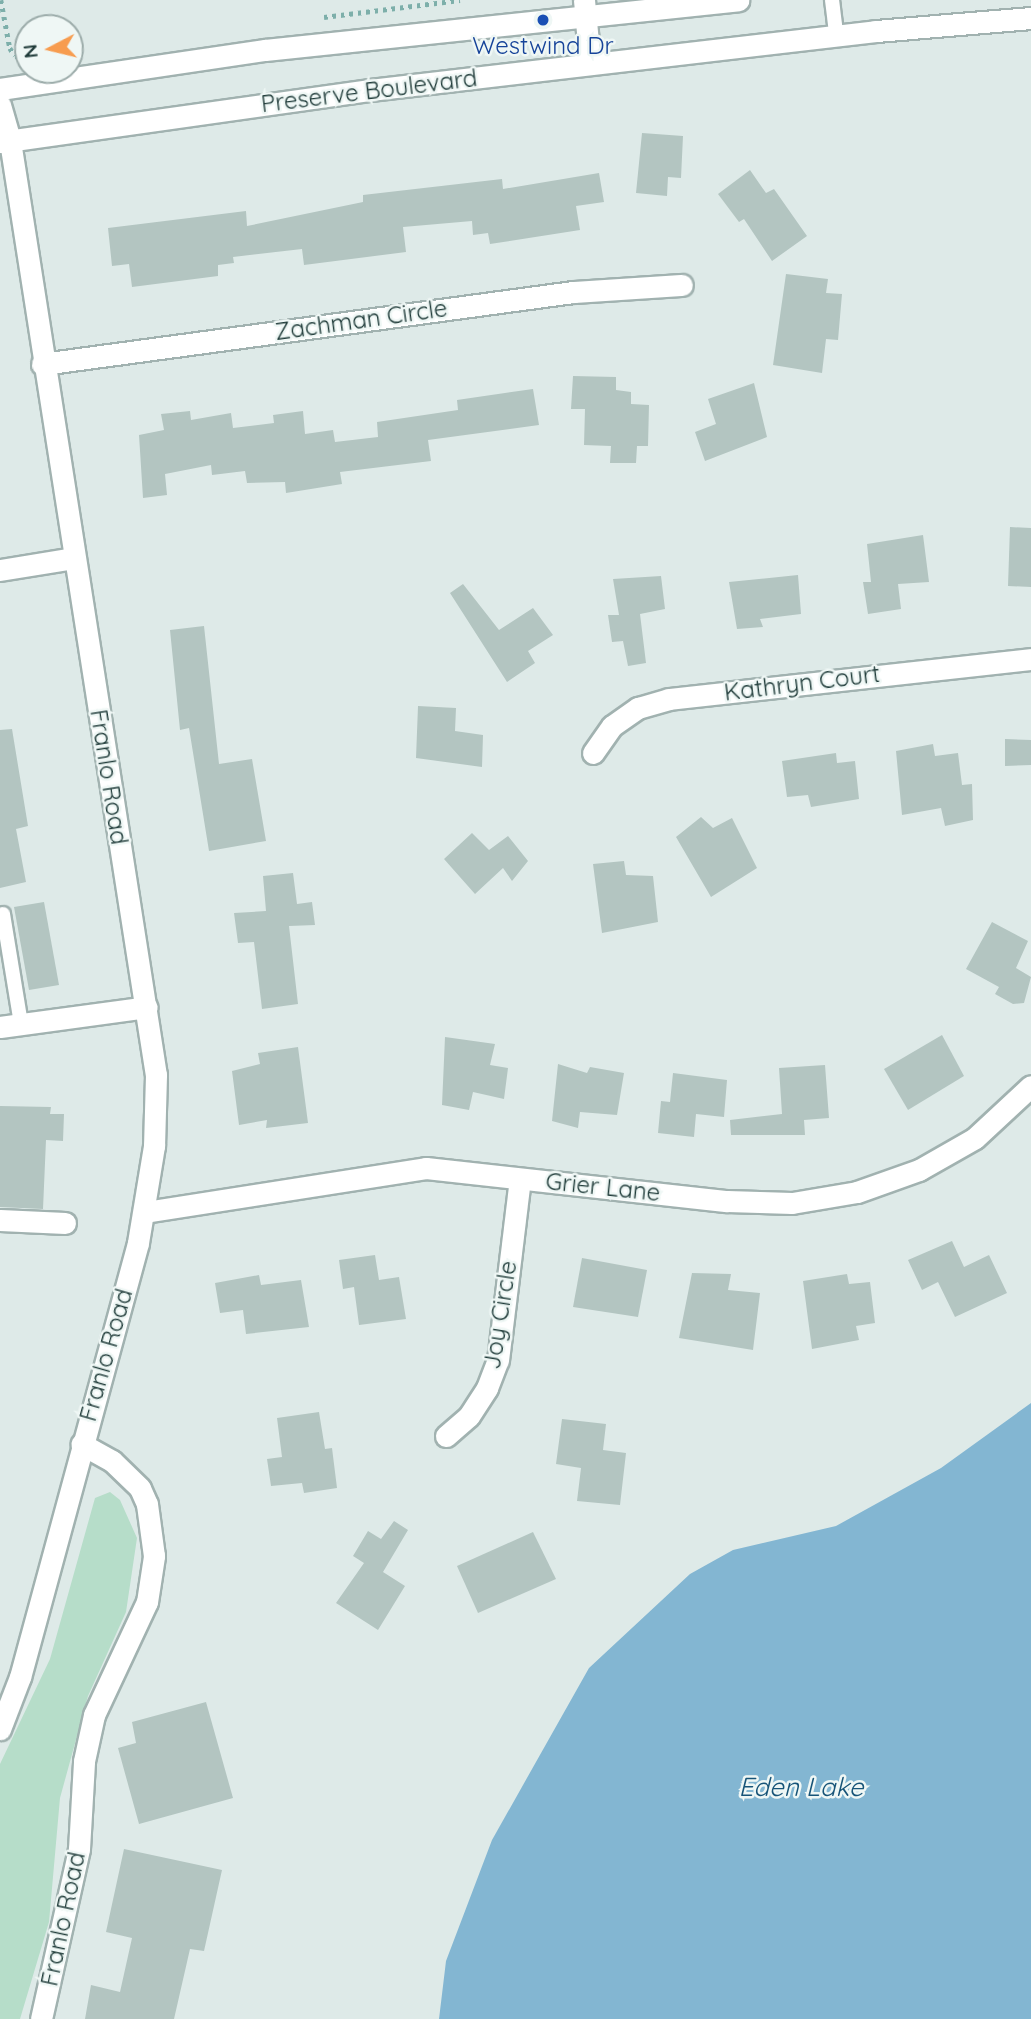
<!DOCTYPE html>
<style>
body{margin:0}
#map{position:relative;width:1031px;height:2019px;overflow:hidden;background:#deeae8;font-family:Quicksand,sans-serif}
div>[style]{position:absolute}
.green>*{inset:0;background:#b6ddc9}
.water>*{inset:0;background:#83b6d2}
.building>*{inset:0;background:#b3c5c1}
.path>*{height:4.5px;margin-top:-2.25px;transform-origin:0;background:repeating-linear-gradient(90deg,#7dafaa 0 3.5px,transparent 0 8.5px)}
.roads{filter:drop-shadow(2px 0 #a1b2b0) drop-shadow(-2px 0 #a1b2b0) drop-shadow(0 2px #a1b2b0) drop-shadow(0 -2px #a1b2b0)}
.service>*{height:14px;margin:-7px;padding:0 7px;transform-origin:7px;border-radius:7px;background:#fff}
.minor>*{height:21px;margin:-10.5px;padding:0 10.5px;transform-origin:10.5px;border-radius:10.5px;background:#fff}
.tertiary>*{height:21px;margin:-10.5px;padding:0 10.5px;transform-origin:10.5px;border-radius:10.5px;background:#fff}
.dots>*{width:19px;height:19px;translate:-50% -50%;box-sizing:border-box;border:4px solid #eff7f5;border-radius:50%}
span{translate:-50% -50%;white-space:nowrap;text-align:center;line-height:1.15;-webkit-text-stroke:5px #eff7f5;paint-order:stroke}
.transit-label{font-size:24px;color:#164399}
.street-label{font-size:24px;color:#1f3b39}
.water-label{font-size:26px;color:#175478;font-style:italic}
.north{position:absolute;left:14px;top:14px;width:70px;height:70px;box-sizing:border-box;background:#eff7f5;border:2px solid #9cacaa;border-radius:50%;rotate:263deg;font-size:19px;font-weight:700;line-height:28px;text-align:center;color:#1f3b39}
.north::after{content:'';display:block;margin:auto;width:24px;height:32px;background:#f79c4f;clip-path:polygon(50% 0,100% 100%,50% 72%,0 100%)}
</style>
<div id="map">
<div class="green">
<i style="clip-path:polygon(110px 1492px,120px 1500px,137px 1538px,126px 1612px,88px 1696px,60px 1798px,49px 1922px,20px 2019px,0 2019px,0 1764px,50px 1659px,95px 1498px)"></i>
</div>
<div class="water">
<i style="clip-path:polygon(1031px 1403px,1031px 2019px,439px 2019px,446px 1961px,492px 1840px,589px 1668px,690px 1574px,733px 1550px,836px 1526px,941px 1468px)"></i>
</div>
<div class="building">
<i style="clip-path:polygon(642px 133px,683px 136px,681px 178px,668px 177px,667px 196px,636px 193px)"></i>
<i style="clip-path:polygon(750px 170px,766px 193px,774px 189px,807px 236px,772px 261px,744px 219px,739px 222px,718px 194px)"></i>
<i style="clip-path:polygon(599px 173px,604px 202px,576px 206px,580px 230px,490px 244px,488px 233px,473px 235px,472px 221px,403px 227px,406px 252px,304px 265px,302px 249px,233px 257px,234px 263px,218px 265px,218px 276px,132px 287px,129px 264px,112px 266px,108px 228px,246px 211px,247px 226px,363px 202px,363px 195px,502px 179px,503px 189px)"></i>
<i style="clip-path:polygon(786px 274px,828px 279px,826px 293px,842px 294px,838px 340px,826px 339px,822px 373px,773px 365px)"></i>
<i style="clip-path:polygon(573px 376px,616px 377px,616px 390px,631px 392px,631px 404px,649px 405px,648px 446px,637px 446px,636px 463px,610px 463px,611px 446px,584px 445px,585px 409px,571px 409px)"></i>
<i style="clip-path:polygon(754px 383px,767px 437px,705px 461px,695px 432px,716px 424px,708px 399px)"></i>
<i style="clip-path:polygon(533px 389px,539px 425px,428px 440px,431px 461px,340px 472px,342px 484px,286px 493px,285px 482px,247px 483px,245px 471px,212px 475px,211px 465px,165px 474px,167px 495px,143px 498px,139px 435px,164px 430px,161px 414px,190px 411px,191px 420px,231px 413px,233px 428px,274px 423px,273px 415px,303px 411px,305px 434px,333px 430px,335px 442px,378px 437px,377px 422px,458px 410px,457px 400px)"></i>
<i style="clip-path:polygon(1010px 527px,1031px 528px,1031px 587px,1008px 586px)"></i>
<i style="clip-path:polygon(923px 535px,929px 582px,898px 584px,901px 609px,868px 614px,863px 582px,871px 582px,867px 544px)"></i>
<i style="clip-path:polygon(798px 575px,801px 614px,760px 619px,763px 627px,737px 629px,729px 582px)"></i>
<i style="clip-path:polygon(661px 576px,665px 609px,640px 614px,646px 663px,628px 666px,623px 641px,612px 642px,608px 615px,619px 615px,613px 579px)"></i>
<i style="clip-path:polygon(463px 584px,499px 630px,533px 608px,553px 635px,528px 651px,535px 663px,507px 682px,450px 593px)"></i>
<i style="clip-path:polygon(204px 626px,219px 764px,252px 759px,266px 841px,209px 851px,189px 728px,180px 730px,170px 630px)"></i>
<i style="clip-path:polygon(418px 706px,456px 708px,455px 731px,483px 735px,482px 767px,416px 758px)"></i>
<i style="clip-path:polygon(12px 729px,28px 826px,16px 829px,26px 882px,0 888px,0 730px)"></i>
<i style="clip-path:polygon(1005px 739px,1031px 740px,1031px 765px,1005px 766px)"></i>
<i style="clip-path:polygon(933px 744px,935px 756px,958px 753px,962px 785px,972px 784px,973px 820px,945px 826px,941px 808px,902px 815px,896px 751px)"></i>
<i style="clip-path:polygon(836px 753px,837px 763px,855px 761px,859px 799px,811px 807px,808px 795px,787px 797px,782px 761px)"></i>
<i style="clip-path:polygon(701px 817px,713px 828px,732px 818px,757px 868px,711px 897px,676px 837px)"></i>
<i style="clip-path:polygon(472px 833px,489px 850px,508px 836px,528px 861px,512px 881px,503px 868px,475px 894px,444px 859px)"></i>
<i style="clip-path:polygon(624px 861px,626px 875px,653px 876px,658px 922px,602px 933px,593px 864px)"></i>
<i style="clip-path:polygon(293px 873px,297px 904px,312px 902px,315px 925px,289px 926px,298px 1004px,262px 1009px,254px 942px,238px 943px,234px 913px,266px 911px,263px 876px)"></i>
<i style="clip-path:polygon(44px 902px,59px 985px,29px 990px,14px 907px)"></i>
<i style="clip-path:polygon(992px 922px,1028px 941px,1016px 968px,1031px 977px,1024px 1003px,1013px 1004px,995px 994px,999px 987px,966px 969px)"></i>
<i style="clip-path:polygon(942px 1035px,964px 1076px,908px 1110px,884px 1069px)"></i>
<i style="clip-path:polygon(445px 1037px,495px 1044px,490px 1065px,508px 1068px,504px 1099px,473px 1092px,469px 1110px,442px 1105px)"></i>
<i style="clip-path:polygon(298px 1047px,308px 1123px,266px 1128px,267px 1120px,239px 1125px,232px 1071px,260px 1064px,258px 1053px)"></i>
<i style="clip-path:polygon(558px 1064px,587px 1073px,590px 1067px,624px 1073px,617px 1115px,580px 1112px,578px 1128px,552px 1121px)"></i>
<i style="clip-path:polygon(825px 1065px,829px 1118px,804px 1120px,805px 1135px,731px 1135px,730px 1120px,782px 1114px,779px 1068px)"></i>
<i style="clip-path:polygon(673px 1073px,727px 1080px,724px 1117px,696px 1114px,694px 1137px,658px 1133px,661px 1101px,670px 1102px)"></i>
<i style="clip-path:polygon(0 1106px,51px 1107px,50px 1114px,64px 1114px,63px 1141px,46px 1140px,43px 1209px,0 1207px)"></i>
<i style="clip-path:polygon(952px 1241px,964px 1267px,989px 1255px,1007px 1293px,955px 1317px,938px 1282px,922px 1290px,908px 1260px)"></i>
<i style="clip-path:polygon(375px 1255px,379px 1280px,399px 1277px,406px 1319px,359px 1325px,354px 1287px,343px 1289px,339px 1260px)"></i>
<i style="clip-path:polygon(582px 1258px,647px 1270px,638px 1317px,573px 1307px)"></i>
<i style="clip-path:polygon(692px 1273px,731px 1274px,728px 1290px,760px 1293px,753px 1350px,679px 1338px)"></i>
<i style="clip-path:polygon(847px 1274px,849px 1284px,870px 1282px,875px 1323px,856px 1326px,859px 1340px,812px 1349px,803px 1281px)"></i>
<i style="clip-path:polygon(259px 1275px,261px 1285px,301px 1280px,309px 1327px,246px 1334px,243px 1310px,220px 1313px,215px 1283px)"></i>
<i style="clip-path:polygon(319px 1412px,325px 1449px,332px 1448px,337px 1488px,304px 1493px,302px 1483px,271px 1486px,267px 1459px,282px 1457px,277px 1418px)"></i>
<i style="clip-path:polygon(562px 1419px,606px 1424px,603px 1450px,626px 1453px,620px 1505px,577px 1501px,581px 1468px,556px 1464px)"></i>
<i style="clip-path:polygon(394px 1521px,408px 1530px,383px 1572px,405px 1586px,378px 1630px,336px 1603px,364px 1563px,353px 1556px,368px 1531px,381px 1539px)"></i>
<i style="clip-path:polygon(533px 1532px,556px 1579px,478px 1613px,457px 1566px)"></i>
<i style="clip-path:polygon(206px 1702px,233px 1798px,139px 1824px,118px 1748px,136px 1743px,132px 1722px)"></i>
<i style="clip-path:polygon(124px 1849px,222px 1870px,204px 1951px,190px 1949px,174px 2019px,85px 2019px,91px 1985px,120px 1992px,132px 1938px,106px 1932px)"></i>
</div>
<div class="path">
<i style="left:1px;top:0;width:49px;rotate:79.4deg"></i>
<i style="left:10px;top:48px;width:9px;rotate:58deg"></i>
<i style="left:15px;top:56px;width:13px;rotate:9deg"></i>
<i style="left:324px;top:17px;width:137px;rotate:-7.1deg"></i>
</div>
<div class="roads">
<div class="service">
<i style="left:832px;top:0;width:35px;rotate:83deg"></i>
<i style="left:3px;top:914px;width:111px;rotate:80.7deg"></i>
</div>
<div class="minor">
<i style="left:584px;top:0;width:64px;rotate:84.6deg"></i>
<i style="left:0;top:105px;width:37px;rotate:74deg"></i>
<i style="left:10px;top:141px;width:945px;rotate:81.12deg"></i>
<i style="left:156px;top:1075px;width:71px;rotate:91.6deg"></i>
<i style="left:154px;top:1146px;width:98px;rotate:99.4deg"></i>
<i style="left:138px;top:1243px;width:450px;rotate:105.2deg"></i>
<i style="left:20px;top:1677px;width:56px;rotate:111deg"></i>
<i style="left:42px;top:364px;width:536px;rotate:-7.72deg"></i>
<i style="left:573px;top:292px;width:109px;rotate:-3.7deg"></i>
<i style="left:0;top:570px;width:74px;rotate:-9.3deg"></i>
<i style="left:593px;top:753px;width:33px;rotate:-55deg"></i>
<i style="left:612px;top:726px;width:32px;rotate:-35deg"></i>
<i style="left:638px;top:708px;width:32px;rotate:-16deg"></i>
<i style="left:669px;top:699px;width:364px;rotate:-6.3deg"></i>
<i style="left:0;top:1027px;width:148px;rotate:-7.7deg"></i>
<i style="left:145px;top:1212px;width:284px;rotate:-8.9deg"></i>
<i style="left:426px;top:1168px;width:303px;rotate:6.3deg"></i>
<i style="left:727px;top:1201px;width:65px;rotate:1.8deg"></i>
<i style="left:792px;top:1203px;width:66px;rotate:-9.6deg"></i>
<i style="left:857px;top:1192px;width:66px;rotate:-19.5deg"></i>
<i style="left:919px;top:1170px;width:64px;rotate:-29.7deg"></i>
<i style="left:975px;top:1138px;width:76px;rotate:-42.9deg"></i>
<i style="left:0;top:1220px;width:65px;rotate:2.6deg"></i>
<i style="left:446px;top:1436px;width:30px;rotate:-41deg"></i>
<i style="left:469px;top:1416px;width:33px;rotate:-57deg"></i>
<i style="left:487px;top:1388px;width:30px;rotate:-69deg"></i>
<i style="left:498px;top:1360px;width:182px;rotate:-83.1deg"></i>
<i style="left:41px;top:2019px;width:174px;rotate:-77.4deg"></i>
<i style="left:79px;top:1849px;width:88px;rotate:-86.7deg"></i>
<i style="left:84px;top:1761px;width:47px;rotate:-77.7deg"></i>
<i style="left:94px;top:1715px;width:125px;rotate:-64.9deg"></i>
<i style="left:147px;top:1602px;width:47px;rotate:-81.3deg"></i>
<i style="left:154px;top:1556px;width:52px;rotate:-97.7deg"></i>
<i style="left:147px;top:1504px;width:17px;rotate:-114deg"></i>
<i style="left:140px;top:1488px;width:39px;rotate:-136deg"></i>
<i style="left:112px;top:1461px;width:35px;rotate:-151deg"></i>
</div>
<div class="tertiary">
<i style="left:0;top:89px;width:268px;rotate:-8.4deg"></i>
<i style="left:265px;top:50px;width:476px;rotate:-6deg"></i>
<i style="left:0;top:142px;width:374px;rotate:-8deg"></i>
<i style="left:370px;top:90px;width:509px;rotate:-6.65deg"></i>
<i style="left:876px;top:31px;width:156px;rotate:-4.8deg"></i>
</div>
</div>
<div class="dots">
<i style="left:543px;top:20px;background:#1a4fb4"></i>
</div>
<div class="transit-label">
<span style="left:543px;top:46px">Westwind Dr</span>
</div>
<div class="street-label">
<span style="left:369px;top:91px;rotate:-7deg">Preserve Boulevard</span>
<span style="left:361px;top:320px;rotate:-8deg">Zachman Circle</span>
<span style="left:802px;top:683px;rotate:-7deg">Kathryn Court</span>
<span style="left:109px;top:777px;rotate:81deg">Franlo Road</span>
<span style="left:603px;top:1187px;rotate:6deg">Grier Lane</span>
<span style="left:500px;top:1315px;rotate:-81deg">Joy Circle</span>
<span style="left:106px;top:1355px;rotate:-74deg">Franlo Road</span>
<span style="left:63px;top:1919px;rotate:-78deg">Franlo Road</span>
</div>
<div class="water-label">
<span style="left:801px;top:1787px">Eden Lake</span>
</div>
<div class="north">N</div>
</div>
